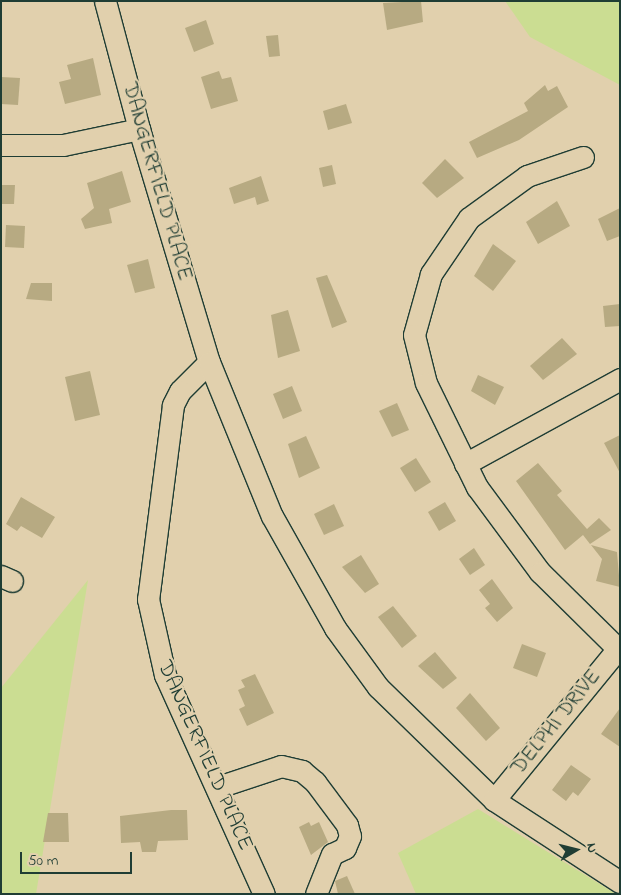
<!DOCTYPE html>
<style>
body{margin:0}
#map{position:relative;width:621px;height:895px;overflow:hidden;background:#e1d0ad;font-family:"Indie Flower",sans-serif}
div>[style]{position:absolute}
.green>*{inset:0;background:#cbdd92}
.building>*{inset:0;background:#b7aa82}
.roads{filter:drop-shadow(1px 0 #1f3d34) drop-shadow(-1px 0 #1f3d34) drop-shadow(0 1px #1f3d34) drop-shadow(0 -1px #1f3d34)}
.minor>*{height:21px;margin:-10.5px;padding:0 10.5px;transform-origin:10.5px;border-radius:10.5px;background:#e1d0ad}
span{translate:-50% -50%;white-space:nowrap;text-align:center;line-height:1.15;-webkit-text-stroke:4.5px #e1d0ad;paint-order:stroke}
.street-label{font-size:22px;color:#1f3d34}
.frame{position:absolute;inset:0;border:2px solid #1f3d34;pointer-events:none}
.north{position:absolute;left:551px;top:825px;width:50px;height:50px;-webkit-text-stroke:4px #e1d0ad;paint-order:stroke;rotate:82deg;font-size:14px;font-weight:700;line-height:20px;text-align:center;color:#1f3d34}
.north::after{content:'';display:block;margin:auto;width:18px;height:22px;background:#1f3d34;clip-path:polygon(50% 0,100% 100%,50% 72%,0 100%)}
.scale{position:absolute;left:20px;top:852px;width:112px;height:22px;box-sizing:border-box;border:2px solid #1f3d34;border-top:0;padding-left:6px;font-size:15px;line-height:18px;white-space:nowrap;color:#1f3d34;-webkit-text-stroke:4px #e1d0ad;paint-order:stroke}
</style>
<div id="map">
<div class="green">
<i style="clip-path:polygon(505px 1px,620px 1px,620px 85px,530px 37px)"></i>
<i style="clip-path:polygon(88px 580px,36px 894px,1px 894px,1px 688px)"></i>
<i style="clip-path:polygon(478px 809px,616px 894px,416px 894px,398px 853px)"></i>
</div>
<div class="building">
<i style="clip-path:polygon(421px 1px,423px 22px,387px 30px,383px 3px)"></i>
<i style="clip-path:polygon(206px 20px,214px 44px,194px 52px,185px 28px)"></i>
<i style="clip-path:polygon(278px 35px,280px 56px,269px 57px,266px 36px)"></i>
<i style="clip-path:polygon(93px 58px,101px 95px,65px 104px,59px 82px,71px 79px,67px 65px)"></i>
<i style="clip-path:polygon(219px 71px,222px 79px,231px 77px,238px 101px,211px 109px,201px 77px)"></i>
<i style="clip-path:polygon(1px 77px,20px 78px,18px 105px,1px 104px)"></i>
<i style="clip-path:polygon(545px 85px,548px 91px,557px 86px,568px 107px,519px 140px,477px 158px,469px 142px,528px 111px,524px 103px)"></i>
<i style="clip-path:polygon(346px 104px,352px 123px,328px 130px,323px 111px)"></i>
<i style="clip-path:polygon(445px 159px,464px 178px,437px 198px,422px 183px)"></i>
<i style="clip-path:polygon(332px 165px,336px 184px,323px 187px,319px 168px)"></i>
<i style="clip-path:polygon(122px 171px,131px 202px,109px 209px,112px 223px,85px 229px,81px 219px,94px 208px,87px 183px)"></i>
<i style="clip-path:polygon(261px 176px,269px 201px,257px 205px,255px 197px,234px 204px,229px 188px)"></i>
<i style="clip-path:polygon(1px 185px,15px 185px,14px 204px,1px 204px)"></i>
<i style="clip-path:polygon(557px 201px,570px 226px,538px 244px,526px 222px)"></i>
<i style="clip-path:polygon(620px 208px,620px 236px,607px 241px,598px 219px)"></i>
<i style="clip-path:polygon(6px 225px,25px 226px,24px 248px,5px 247px)"></i>
<i style="clip-path:polygon(493px 244px,516px 261px,493px 291px,474px 276px)"></i>
<i style="clip-path:polygon(148px 259px,155px 288px,135px 293px,127px 265px)"></i>
<i style="clip-path:polygon(327px 275px,347px 322px,332px 328px,316px 278px)"></i>
<i style="clip-path:polygon(31px 283px,52px 283px,52px 301px,26px 299px)"></i>
<i style="clip-path:polygon(620px 304px,620px 326px,605px 327px,603px 306px)"></i>
<i style="clip-path:polygon(288px 310px,300px 351px,278px 358px,271px 315px)"></i>
<i style="clip-path:polygon(562px 338px,577px 354px,543px 380px,530px 366px)"></i>
<i style="clip-path:polygon(90px 371px,100px 415px,75px 421px,65px 377px)"></i>
<i style="clip-path:polygon(478px 375px,504px 387px,495px 405px,471px 391px)"></i>
<i style="clip-path:polygon(292px 386px,302px 411px,283px 419px,273px 394px)"></i>
<i style="clip-path:polygon(397px 403px,409px 430px,392px 437px,379px 411px)"></i>
<i style="clip-path:polygon(620px 435px,620px 473px,604px 443px)"></i>
<i style="clip-path:polygon(306px 436px,320px 468px,299px 478px,288px 444px)"></i>
<i style="clip-path:polygon(416px 458px,431px 482px,415px 492px,400px 468px)"></i>
<i style="clip-path:polygon(538px 463px,562px 491px,557px 495px,587px 529px,599px 518px,611px 530px,590px 544px,583px 535px,565px 550px,516px 481px)"></i>
<i style="clip-path:polygon(21px 497px,55px 517px,42px 538px,21px 526px,17px 531px,6px 524px)"></i>
<i style="clip-path:polygon(445px 502px,456px 521px,439px 531px,428px 512px)"></i>
<i style="clip-path:polygon(334px 504px,344px 526px,324px 535px,314px 514px)"></i>
<i style="clip-path:polygon(591px 545px,617px 552px,620px 587px,596px 581px,602px 559px)"></i>
<i style="clip-path:polygon(474px 548px,485px 565px,470px 575px,459px 559px)"></i>
<i style="clip-path:polygon(361px 555px,379px 584px,365px 593px,342px 567px)"></i>
<i style="clip-path:polygon(492px 579px,513px 608px,497px 622px,485px 608px,490px 604px,479px 590px)"></i>
<i style="clip-path:polygon(393px 606px,417px 636px,402px 648px,378px 617px)"></i>
<i style="clip-path:polygon(522px 644px,546px 653px,537px 677px,513px 668px)"></i>
<i style="clip-path:polygon(435px 652px,457px 678px,443px 689px,418px 666px)"></i>
<i style="clip-path:polygon(255px 674px,274px 713px,247px 726px,239px 709px,245px 706px,238px 690px,245px 687px,241px 680px)"></i>
<i style="clip-path:polygon(470px 693px,500px 728px,486px 741px,456px 708px)"></i>
<i style="clip-path:polygon(620px 708px,620px 747px,601px 734px)"></i>
<i style="clip-path:polygon(571px 765px,591px 779px,578px 796px,573px 792px,566px 801px,552px 790px)"></i>
<i style="clip-path:polygon(171px 810px,187px 810px,188px 840px,158px 841px,156px 852px,142px 852px,140px 842px,121px 843px,120px 816px)"></i>
<i style="clip-path:polygon(48px 813px,68px 813px,69px 842px,43px 842px)"></i>
<i style="clip-path:polygon(309px 822px,311px 826px,319px 822px,328px 842px,311px 855px,299px 827px)"></i>
<i style="clip-path:polygon(347px 876px,355px 894px,338px 894px,335px 881px)"></i>
</div>
<div class="roads">
<div class="minor">
<i style="left:105px;top:1px;width:132px;rotate:75.1deg"></i>
<i style="left:139px;top:129px;width:243px;rotate:73.3deg"></i>
<i style="left:209px;top:362px;width:41px;rotate:135deg"></i>
<i style="left:180px;top:391px;width:16px;rotate:117deg"></i>
<i style="left:173px;top:405px;width:196px;rotate:97.3deg"></i>
<i style="left:148px;top:599px;width:78px;rotate:77.4deg"></i>
<i style="left:165px;top:675px;width:240px;rotate:65.7deg"></i>
<i style="left:1px;top:145px;width:62px"></i>
<i style="left:63px;top:145px;width:78px;rotate:-11.9deg"></i>
<i style="left:583px;top:157px;width:59px;rotate:161.3deg"></i>
<i style="left:527px;top:176px;width:72px;rotate:144.1deg"></i>
<i style="left:469px;top:218px;width:68px;rotate:124.2deg"></i>
<i style="left:431px;top:274px;width:63px;rotate:105.6deg"></i>
<i style="left:414px;top:335px;width:49px;rotate:76deg"></i>
<i style="left:426px;top:383px;width:116px;rotate:63.9deg"></i>
<i style="left:477px;top:487px;width:106px;rotate:53.5deg"></i>
<i style="left:540px;top:572px;width:108px;rotate:44.6deg"></i>
<i style="left:209px;top:362px;width:166px;rotate:67.8deg"></i>
<i style="left:272px;top:516px;width:129px;rotate:60.6deg"></i>
<i style="left:335px;top:628px;width:73px;rotate:53.9deg"></i>
<i style="left:378px;top:687px;width:162px;rotate:44.2deg"></i>
<i style="left:494px;top:800px;width:150px;rotate:33.1deg"></i>
<i style="left:465px;top:464px;width:177px;rotate:-28.7deg"></i>
<i style="left:1px;top:576px;width:12px;rotate:24deg"></i>
<i style="left:218px;top:787px;width:66px;rotate:-18.4deg"></i>
<i style="left:281px;top:766px;width:22px;rotate:13deg"></i>
<i style="left:302px;top:771px;width:17px;rotate:40deg"></i>
<i style="left:315px;top:782px;width:54px;rotate:53.3deg"></i>
<i style="left:347px;top:825px;width:11px;rotate:75deg"></i>
<i style="left:350px;top:836px;width:13px;rotate:113deg"></i>
<i style="left:345px;top:848px;width:14px;rotate:155deg"></i>
<i style="left:332px;top:854px;width:43px;rotate:111.8deg"></i>
<i style="left:494px;top:800px;width:199px;rotate:-50.7deg"></i>
</div>
</div>
<div class="street-label">
<span style="left:156px;top:182px;rotate:74deg">DANGERFIELD PLACE</span>
<span style="left:557px;top:723px;rotate:-51deg">DELPHI DRIVE</span>
<span style="left:204px;top:756px;rotate:66deg">DANGERFIELD PLACE</span>
</div>
<div class="frame"></div>
<div class="north">N</div>
<div class="scale">50 m</div>
</div>
